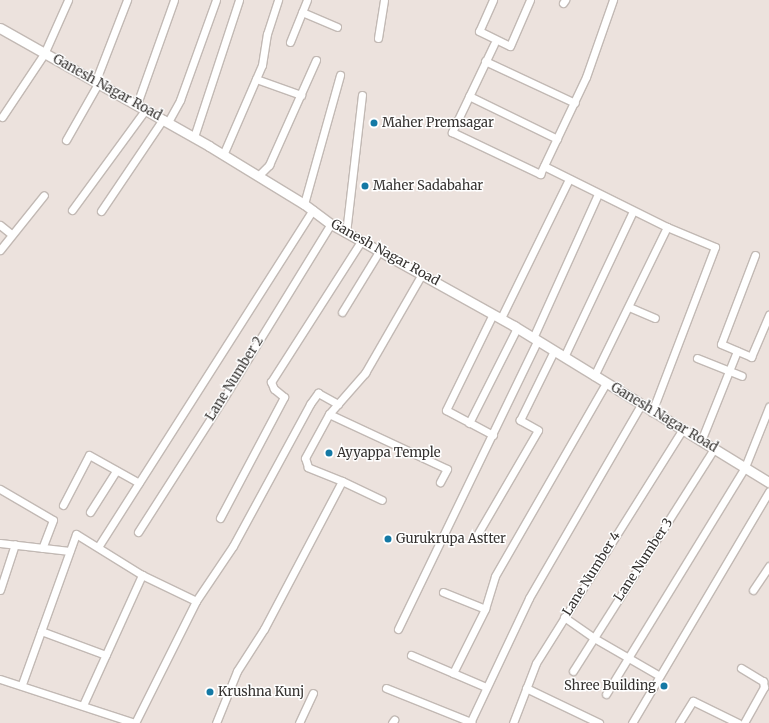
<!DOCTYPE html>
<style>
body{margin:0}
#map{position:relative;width:769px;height:723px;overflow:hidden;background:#ece2dd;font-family:Merriweather,serif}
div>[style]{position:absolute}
.roads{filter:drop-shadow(1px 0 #c2b9b4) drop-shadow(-1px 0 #c2b9b4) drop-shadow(0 1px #c2b9b4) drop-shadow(0 -1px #c2b9b4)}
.minor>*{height:7px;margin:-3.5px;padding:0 3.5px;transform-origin:3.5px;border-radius:3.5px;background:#fff}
.tertiary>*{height:9px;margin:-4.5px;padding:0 4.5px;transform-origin:4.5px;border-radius:4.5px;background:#fff}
.dots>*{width:11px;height:11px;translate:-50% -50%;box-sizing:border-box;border:2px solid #fff;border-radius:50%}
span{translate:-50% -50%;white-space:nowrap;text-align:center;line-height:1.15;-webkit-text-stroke:3px #fff;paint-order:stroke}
.street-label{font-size:13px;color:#353230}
.poi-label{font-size:13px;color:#353230}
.left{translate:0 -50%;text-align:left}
.right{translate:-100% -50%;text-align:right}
</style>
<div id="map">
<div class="roads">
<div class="minor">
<i style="left:493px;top:0;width:34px;rotate:114deg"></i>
<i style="left:479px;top:31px;width:34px;rotate:26deg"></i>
<i style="left:510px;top:46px;width:50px;rotate:-66.5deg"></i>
<i style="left:563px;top:3px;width:4px;rotate:-56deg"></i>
<i style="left:302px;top:12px;width:38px;rotate:23deg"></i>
<i style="left:378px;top:38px;width:38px;rotate:-81deg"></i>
<i style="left:290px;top:42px;width:45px;rotate:-68deg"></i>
<i style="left:494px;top:44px;width:98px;rotate:115.5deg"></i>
<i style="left:452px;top:132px;width:98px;rotate:25.5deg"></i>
<i style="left:540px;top:174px;width:107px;rotate:-64.6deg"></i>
<i style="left:586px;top:77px;width:82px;rotate:-70.7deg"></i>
<i style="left:485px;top:61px;width:99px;rotate:25deg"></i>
<i style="left:256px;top:79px;width:48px;rotate:19.6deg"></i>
<i style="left:96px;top:80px;width:86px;rotate:-68.8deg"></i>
<i style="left:469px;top:96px;width:98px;rotate:26deg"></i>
<i style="left:137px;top:104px;width:110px;rotate:-70.4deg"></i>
<i style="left:2px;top:117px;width:76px;rotate:-56.3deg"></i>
<i style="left:44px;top:54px;width:59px;rotate:-66deg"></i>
<i style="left:168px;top:122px;width:25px;rotate:-61deg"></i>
<i style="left:180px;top:100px;width:106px;rotate:-70.2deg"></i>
<i style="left:194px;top:137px;width:144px;rotate:-71.8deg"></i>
<i style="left:66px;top:140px;width:67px;rotate:-60.4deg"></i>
<i style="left:223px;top:155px;width:98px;rotate:-66.6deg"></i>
<i style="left:262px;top:65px;width:31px;rotate:-81deg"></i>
<i style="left:267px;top:34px;width:36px;rotate:-72deg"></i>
<i style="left:544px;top:166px;width:137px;rotate:26.4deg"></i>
<i style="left:667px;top:227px;width:52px;rotate:22.6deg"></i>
<i style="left:715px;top:247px;width:177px;rotate:110.9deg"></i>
<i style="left:258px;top:176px;width:16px;rotate:-45deg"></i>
<i style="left:269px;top:165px;width:115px;rotate:-65.9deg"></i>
<i style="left:304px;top:204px;width:134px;rotate:-74.4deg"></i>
<i style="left:72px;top:210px;width:125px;rotate:-53.8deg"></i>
<i style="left:101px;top:211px;width:111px;rotate:-56deg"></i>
<i style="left:0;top:225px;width:14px;rotate:39deg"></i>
<i style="left:346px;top:233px;width:139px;rotate:-83.4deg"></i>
<i style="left:0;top:250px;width:70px;rotate:-51.3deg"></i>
<i style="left:755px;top:255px;width:95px;rotate:110.9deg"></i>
<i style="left:721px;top:344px;width:33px;rotate:23deg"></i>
<i style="left:751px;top:357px;width:46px;rotate:-66.8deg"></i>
<i style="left:629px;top:307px;width:28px;rotate:23deg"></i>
<i style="left:342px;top:312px;width:73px;rotate:-58.5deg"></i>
<i style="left:501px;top:318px;width:155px;rotate:-63.9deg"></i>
<i style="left:533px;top:338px;width:158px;rotate:-65.7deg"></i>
<i style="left:564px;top:357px;width:161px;rotate:-64.7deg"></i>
<i style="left:697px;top:358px;width:48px;rotate:21.8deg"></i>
<i style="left:594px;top:376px;width:166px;rotate:-63.9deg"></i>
<i style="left:329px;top:414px;width:130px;rotate:25deg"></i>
<i style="left:447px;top:469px;width:15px;rotate:118deg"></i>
<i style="left:469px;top:423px;width:106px;rotate:-63.2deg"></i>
<i style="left:493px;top:435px;width:53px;rotate:-152deg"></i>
<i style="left:446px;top:410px;width:107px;rotate:-63.9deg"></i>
<i style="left:701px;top:441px;width:97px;rotate:-68.2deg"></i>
<i style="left:342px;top:481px;width:44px;rotate:25.4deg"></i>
<i style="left:0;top:489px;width:61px;rotate:30.3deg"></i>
<i style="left:53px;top:520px;width:30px;rotate:111deg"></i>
<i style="left:63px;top:505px;width:56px;rotate:-62.5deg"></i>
<i style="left:89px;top:455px;width:57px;rotate:29.2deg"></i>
<i style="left:90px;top:512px;width:49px;rotate:-57.6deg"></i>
<i style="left:220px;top:518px;width:137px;rotate:-62.1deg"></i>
<i style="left:284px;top:397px;width:13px;rotate:-141deg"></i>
<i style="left:274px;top:389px;width:8px;rotate:-113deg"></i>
<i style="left:271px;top:382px;width:167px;rotate:-57.4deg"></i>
<i style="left:138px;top:532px;width:161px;rotate:-57.4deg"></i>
<i style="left:225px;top:396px;width:202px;rotate:-58.4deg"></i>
<i style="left:477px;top:535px;width:121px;rotate:-59.8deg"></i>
<i style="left:538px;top:430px;width:21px;rotate:-151deg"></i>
<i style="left:520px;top:420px;width:77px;rotate:-63.8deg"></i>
<i style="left:0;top:543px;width:70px;rotate:6.5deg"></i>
<i style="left:98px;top:547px;width:400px;rotate:-57.5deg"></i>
<i style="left:0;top:590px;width:48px;rotate:-71.9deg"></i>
<i style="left:753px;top:590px;width:29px;rotate:-56deg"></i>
<i style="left:443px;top:592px;width:45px;rotate:22deg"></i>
<i style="left:564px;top:617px;width:37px;rotate:35deg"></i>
<i style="left:594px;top:638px;width:74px;rotate:30deg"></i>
<i style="left:398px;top:629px;width:320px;rotate:-64.2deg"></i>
<i style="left:41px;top:631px;width:69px;rotate:20.3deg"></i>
<i style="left:411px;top:655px;width:82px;rotate:23.1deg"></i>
<i style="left:741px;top:668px;width:26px;rotate:31deg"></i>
<i style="left:763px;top:681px;width:6px;rotate:81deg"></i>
<i style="left:764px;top:687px;width:41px;rotate:119.1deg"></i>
<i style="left:573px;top:671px;width:263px;rotate:-57.6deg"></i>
<i style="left:453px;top:673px;width:72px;rotate:-63.4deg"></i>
<i style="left:485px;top:609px;width:34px;rotate:-73deg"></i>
<i style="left:495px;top:576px;width:223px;rotate:-60.1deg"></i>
<i style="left:0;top:679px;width:142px;rotate:18.1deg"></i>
<i style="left:135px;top:723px;width:136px;rotate:-63.4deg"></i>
<i style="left:196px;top:601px;width:66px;rotate:-56.1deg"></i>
<i style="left:233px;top:546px;width:162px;rotate:-61.5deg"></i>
<i style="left:310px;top:404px;width:14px;rotate:-54deg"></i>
<i style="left:318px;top:393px;width:23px;rotate:29deg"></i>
<i style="left:22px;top:684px;width:159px;rotate:-70.2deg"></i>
<i style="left:76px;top:534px;width:78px;rotate:31.8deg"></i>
<i style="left:142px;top:575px;width:60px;rotate:25.7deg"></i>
<i style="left:386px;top:688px;width:92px;rotate:21.8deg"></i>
<i style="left:526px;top:688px;width:81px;rotate:25.6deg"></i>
<i style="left:606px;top:694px;width:266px;rotate:-58.5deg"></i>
<i style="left:745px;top:467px;width:65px;rotate:-68.2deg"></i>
<i style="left:83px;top:705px;width:143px;rotate:-65.6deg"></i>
<i style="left:216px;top:723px;width:56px;rotate:-68deg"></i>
<i style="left:237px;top:671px;width:50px;rotate:-57.3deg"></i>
<i style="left:264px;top:629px;width:167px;rotate:-62.2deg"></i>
<i style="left:342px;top:481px;width:37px;rotate:-158deg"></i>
<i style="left:308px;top:467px;width:9px;rotate:-108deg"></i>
<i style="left:305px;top:458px;width:50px;rotate:-61.4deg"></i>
<i style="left:329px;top:414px;width:55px;rotate:-48.7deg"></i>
<i style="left:365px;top:373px;width:114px;rotate:-60.1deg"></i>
<i style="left:299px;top:723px;width:33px;rotate:-65deg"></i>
<i style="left:392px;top:723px;width:4px;rotate:-56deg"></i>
<i style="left:470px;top:723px;width:138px;rotate:-64.7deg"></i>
<i style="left:529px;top:598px;width:223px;rotate:-59.9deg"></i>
<i style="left:513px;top:723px;width:64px;rotate:-69deg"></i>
<i style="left:536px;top:663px;width:275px;rotate:-57.9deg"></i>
<i style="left:632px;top:723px;width:269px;rotate:-59.4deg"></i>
<i style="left:679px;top:723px;width:26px;rotate:-58deg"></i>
<i style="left:693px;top:701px;width:50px;rotate:26.1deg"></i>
</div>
<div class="tertiary">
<i style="left:0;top:28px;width:240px;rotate:29.4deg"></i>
<i style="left:209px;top:146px;width:111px;rotate:31.4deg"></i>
<i style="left:304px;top:204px;width:34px;rotate:37deg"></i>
<i style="left:331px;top:224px;width:210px;rotate:29.1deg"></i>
<i style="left:514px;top:326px;width:299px;rotate:31.5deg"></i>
</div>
</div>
<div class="dots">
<i style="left:374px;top:123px;background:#1479a5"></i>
<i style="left:365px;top:186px;background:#1479a5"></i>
<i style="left:329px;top:453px;background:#1479a5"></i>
<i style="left:388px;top:539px;background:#1479a5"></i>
<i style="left:664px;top:686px;background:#1479a5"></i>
<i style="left:210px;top:692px;background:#1479a5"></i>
</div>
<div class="street-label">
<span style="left:107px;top:88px;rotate:29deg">Ganesh Nagar Road</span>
<span style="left:385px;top:253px;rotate:29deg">Ganesh Nagar Road</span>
<span style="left:235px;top:379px;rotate:-58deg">Lane Number 2</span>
<span style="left:664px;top:418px;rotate:31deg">Ganesh Nagar Road</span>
<span style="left:644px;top:560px;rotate:-57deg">Lane Number 3</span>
<span style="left:592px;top:574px;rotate:-58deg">Lane Number 4</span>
</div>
<div class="poi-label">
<span class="left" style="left:382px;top:123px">Maher Premsagar</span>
<span class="left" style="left:373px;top:186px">Maher Sadabahar</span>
<span class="left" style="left:337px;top:453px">Ayyappa Temple</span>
<span class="left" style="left:396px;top:539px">Gurukrupa Astter</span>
<span class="right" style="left:656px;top:686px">Shree Building</span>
<span class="left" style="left:218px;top:692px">Krushna Kunj</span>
</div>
</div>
